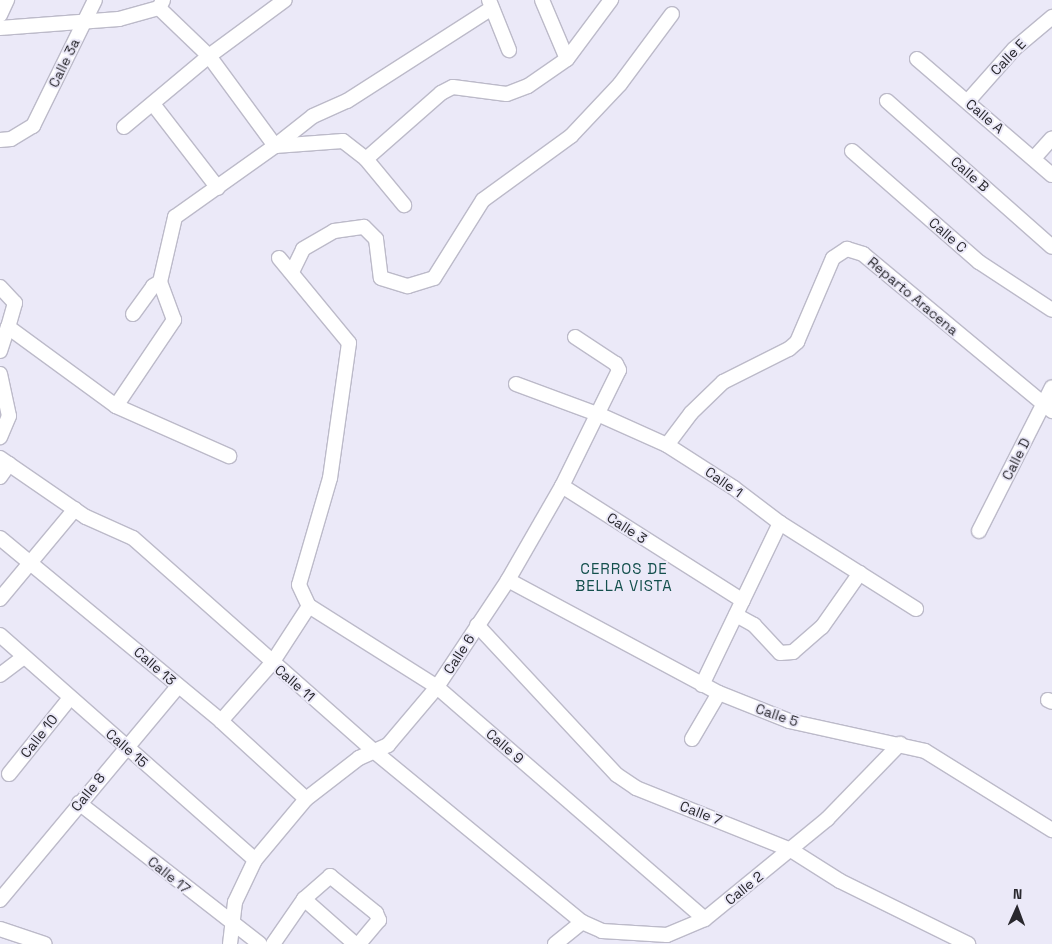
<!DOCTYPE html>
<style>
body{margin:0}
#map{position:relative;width:1052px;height:944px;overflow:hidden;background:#ebe9f8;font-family:"Space Grotesk",sans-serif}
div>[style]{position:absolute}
.roads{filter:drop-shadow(1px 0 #bcbac9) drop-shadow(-1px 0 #bcbac9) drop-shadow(0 1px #bcbac9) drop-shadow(0 -1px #bcbac9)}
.minor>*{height:14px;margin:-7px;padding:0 7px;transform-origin:7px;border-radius:7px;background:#fff}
span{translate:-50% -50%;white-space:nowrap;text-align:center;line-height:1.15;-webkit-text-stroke:4px #ebe9f8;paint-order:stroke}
.street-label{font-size:14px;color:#29282e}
.neighbourhood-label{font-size:15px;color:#14504d;letter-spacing:1px}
.north{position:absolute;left:992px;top:884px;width:50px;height:50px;-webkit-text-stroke:4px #ebe9f8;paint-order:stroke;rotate:2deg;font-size:14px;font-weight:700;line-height:20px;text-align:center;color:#29282e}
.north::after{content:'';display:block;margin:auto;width:18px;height:22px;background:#29282e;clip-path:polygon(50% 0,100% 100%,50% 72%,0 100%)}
</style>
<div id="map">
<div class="roads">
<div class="minor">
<i style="left:489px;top:0;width:54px;rotate:68.2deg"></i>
<i style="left:542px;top:0;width:64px;rotate:67deg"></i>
<i style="left:159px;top:8px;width:69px;rotate:43.8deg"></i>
<i style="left:209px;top:56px;width:112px;rotate:53.7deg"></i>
<i style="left:275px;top:146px;width:48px;rotate:-38.3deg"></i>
<i style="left:313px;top:116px;width:37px;rotate:-24deg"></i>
<i style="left:347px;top:101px;width:172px;rotate:-32.7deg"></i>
<i style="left:0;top:15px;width:17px;rotate:-65deg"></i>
<i style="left:0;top:28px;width:119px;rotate:-4.3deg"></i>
<i style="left:119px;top:19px;width:41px;rotate:-15.4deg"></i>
<i style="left:159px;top:8px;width:9px;rotate:-63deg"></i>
<i style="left:917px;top:59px;width:178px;rotate:40.7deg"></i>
<i style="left:887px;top:101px;width:220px;rotate:41.5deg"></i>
<i style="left:968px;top:101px;width:69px;rotate:-48.5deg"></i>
<i style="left:1014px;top:49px;width:50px;rotate:-40.1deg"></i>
<i style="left:153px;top:104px;width:106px;rotate:52.3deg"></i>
<i style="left:124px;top:127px;width:111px;rotate:-39.9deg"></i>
<i style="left:209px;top:56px;width:94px;rotate:-36.4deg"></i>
<i style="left:0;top:140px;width:11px;rotate:-5deg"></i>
<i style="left:11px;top:139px;width:26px;rotate:-31deg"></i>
<i style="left:33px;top:126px;width:140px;rotate:-63.8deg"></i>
<i style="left:852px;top:151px;width:169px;rotate:41.2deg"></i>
<i style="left:979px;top:262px;width:87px;rotate:33.3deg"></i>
<i style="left:1035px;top:157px;width:25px;rotate:-48deg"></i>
<i style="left:366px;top:159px;width:100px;rotate:-41.3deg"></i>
<i style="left:441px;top:93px;width:13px;rotate:-27deg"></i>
<i style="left:453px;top:87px;width:54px;rotate:7.4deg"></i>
<i style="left:507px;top:94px;width:22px;rotate:-21deg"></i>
<i style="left:528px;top:86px;width:47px;rotate:-34.7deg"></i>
<i style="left:567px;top:59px;width:74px;rotate:-53.3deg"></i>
<i style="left:279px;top:258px;width:110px;rotate:50.5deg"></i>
<i style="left:349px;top:343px;width:136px;rotate:98deg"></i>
<i style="left:330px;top:478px;width:111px;rotate:106.2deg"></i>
<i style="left:299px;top:585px;width:23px;rotate:65deg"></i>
<i style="left:309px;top:606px;width:151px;rotate:32.3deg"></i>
<i style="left:437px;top:687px;width:354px;rotate:40.9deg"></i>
<i style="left:292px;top:272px;width:25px;rotate:-64deg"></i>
<i style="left:303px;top:249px;width:36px;rotate:-30deg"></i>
<i style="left:334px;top:231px;width:30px;rotate:-8deg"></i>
<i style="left:364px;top:227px;width:17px;rotate:45deg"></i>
<i style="left:376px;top:239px;width:39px;rotate:83deg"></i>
<i style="left:381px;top:278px;width:28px;rotate:17deg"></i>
<i style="left:408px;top:286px;width:27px;rotate:-17deg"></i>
<i style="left:434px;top:278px;width:92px;rotate:-57.9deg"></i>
<i style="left:483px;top:200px;width:109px;rotate:-36deg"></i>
<i style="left:571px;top:136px;width:71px;rotate:-46.7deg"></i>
<i style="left:620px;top:84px;width:87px;rotate:-53.4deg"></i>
<i style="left:0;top:287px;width:22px;rotate:47deg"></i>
<i style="left:15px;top:303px;width:25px;rotate:106deg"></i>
<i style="left:133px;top:314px;width:34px;rotate:-54deg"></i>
<i style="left:153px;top:286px;width:8px;rotate:-30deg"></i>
<i style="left:0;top:351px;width:25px;rotate:-72deg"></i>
<i style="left:8px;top:327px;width:134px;rotate:36.2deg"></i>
<i style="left:116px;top:406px;width:124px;rotate:23.9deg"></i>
<i style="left:0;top:374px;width:43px;rotate:77.9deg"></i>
<i style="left:9px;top:416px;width:23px;rotate:113deg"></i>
<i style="left:516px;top:384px;width:90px;rotate:20.3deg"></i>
<i style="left:600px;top:415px;width:73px;rotate:24.1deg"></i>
<i style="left:667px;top:445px;width:80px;rotate:32.7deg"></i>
<i style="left:734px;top:488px;width:58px;rotate:37.3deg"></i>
<i style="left:780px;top:523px;width:161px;rotate:32.3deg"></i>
<i style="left:116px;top:406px;width:104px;rotate:-56deg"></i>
<i style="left:174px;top:320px;width:40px;rotate:-110.2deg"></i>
<i style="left:160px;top:282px;width:67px;rotate:-77deg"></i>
<i style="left:175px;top:217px;width:123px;rotate:-35.4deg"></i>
<i style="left:275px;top:146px;width:68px;rotate:-4.2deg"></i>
<i style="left:343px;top:141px;width:29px;rotate:38deg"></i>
<i style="left:366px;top:159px;width:60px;rotate:50.4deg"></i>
<i style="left:667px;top:445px;width:40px;rotate:-53deg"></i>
<i style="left:691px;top:413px;width:45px;rotate:-44.1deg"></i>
<i style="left:723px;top:382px;width:74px;rotate:-26.6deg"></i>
<i style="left:789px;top:349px;width:11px;rotate:-41deg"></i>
<i style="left:797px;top:342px;width:91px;rotate:-66.8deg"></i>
<i style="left:833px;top:258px;width:17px;rotate:-33deg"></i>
<i style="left:847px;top:249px;width:17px;rotate:17deg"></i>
<i style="left:863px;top:254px;width:246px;rotate:39.7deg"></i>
<i style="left:0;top:458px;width:104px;rotate:34.5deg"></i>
<i style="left:86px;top:517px;width:51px;rotate:24.1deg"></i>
<i style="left:133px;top:538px;width:323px;rotate:41.5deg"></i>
<i style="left:375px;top:752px;width:268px;rotate:39.4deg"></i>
<i style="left:582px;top:922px;width:22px;rotate:24deg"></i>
<i style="left:602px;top:931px;width:65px;rotate:3.5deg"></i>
<i style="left:667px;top:935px;width:41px;rotate:-22.8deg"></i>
<i style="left:705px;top:919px;width:158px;rotate:-39.3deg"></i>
<i style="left:827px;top:819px;width:105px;rotate:-45.8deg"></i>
<i style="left:0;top:477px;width:16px;rotate:-55deg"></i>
<i style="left:562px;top:486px;width:214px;rotate:32.4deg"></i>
<i style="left:979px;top:531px;width:161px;rotate:-63.1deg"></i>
<i style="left:0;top:538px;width:287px;rotate:39.6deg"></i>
<i style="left:221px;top:721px;width:115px;rotate:42.5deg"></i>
<i style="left:508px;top:580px;width:239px;rotate:28.2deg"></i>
<i style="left:719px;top:693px;width:75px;rotate:21.8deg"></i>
<i style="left:789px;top:721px;width:139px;rotate:12.4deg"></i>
<i style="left:925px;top:751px;width:150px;rotate:31.9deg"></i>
<i style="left:0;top:599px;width:117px;rotate:-50.2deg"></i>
<i style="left:736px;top:615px;width:21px;rotate:29deg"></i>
<i style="left:754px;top:625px;width:38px;rotate:47deg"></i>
<i style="left:780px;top:653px;width:13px;rotate:-4deg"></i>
<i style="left:793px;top:652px;width:38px;rotate:-41deg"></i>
<i style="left:822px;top:627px;width:66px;rotate:-54.9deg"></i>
<i style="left:477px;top:625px;width:205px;rotate:47deg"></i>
<i style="left:617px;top:775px;width:23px;rotate:34deg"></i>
<i style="left:636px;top:788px;width:167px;rotate:21.8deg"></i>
<i style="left:791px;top:850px;width:58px;rotate:32.3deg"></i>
<i style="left:840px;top:881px;width:143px;rotate:26.2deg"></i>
<i style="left:0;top:635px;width:340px;rotate:41.4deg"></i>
<i style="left:0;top:675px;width:30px;rotate:-37deg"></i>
<i style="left:702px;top:685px;width:180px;rotate:-64.3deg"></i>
<i style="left:1048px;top:700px;width:4px;rotate:27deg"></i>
<i style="left:221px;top:721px;width:77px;rotate:-48.7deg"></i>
<i style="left:272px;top:663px;width:68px;rotate:-57deg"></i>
<i style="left:692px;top:739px;width:53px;rotate:-59.6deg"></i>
<i style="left:9px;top:774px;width:96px;rotate:-51.3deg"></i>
<i style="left:79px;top:803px;width:229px;rotate:37.9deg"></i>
<i style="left:304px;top:899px;width:68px;rotate:41.4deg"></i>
<i style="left:0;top:900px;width:278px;rotate:-50.2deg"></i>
<i style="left:0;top:929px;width:47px;rotate:18.4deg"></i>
<i style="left:230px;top:944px;width:42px;rotate:-83.2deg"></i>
<i style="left:235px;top:902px;width:47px;rotate:-64.5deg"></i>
<i style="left:255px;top:860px;width:80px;rotate:-50.1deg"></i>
<i style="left:306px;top:799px;width:67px;rotate:-37.7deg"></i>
<i style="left:359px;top:758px;width:32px;rotate:-24deg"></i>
<i style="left:388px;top:745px;width:76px;rotate:-49.8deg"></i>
<i style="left:437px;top:687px;width:128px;rotate:-56.4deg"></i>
<i style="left:508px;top:580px;width:108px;rotate:-60.1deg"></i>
<i style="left:562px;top:486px;width:129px;rotate:-63.8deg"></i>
<i style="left:619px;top:370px;width:7px;rotate:-117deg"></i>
<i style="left:616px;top:364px;width:49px;rotate:-146.6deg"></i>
<i style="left:273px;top:944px;width:55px;rotate:-55.4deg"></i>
<i style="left:304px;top:899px;width:35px;rotate:-41deg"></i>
<i style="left:330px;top:876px;width:59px;rotate:38.8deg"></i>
<i style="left:376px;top:913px;width:8px;rotate:67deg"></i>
<i style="left:379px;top:920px;width:31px;rotate:130deg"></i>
<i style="left:555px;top:944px;width:35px;rotate:-39deg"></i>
</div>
</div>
<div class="street-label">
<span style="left:1008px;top:57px;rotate:-46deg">Calle E</span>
<span style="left:64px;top:63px;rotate:-64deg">Calle 3a</span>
<span style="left:985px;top:116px;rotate:40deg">Calle A</span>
<span style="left:970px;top:174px;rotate:41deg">Calle B</span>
<span style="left:948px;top:235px;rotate:41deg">Calle C</span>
<span style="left:913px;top:296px;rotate:40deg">Reparto Aracena</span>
<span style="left:1016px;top:459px;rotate:-63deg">Calle D</span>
<span style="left:724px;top:482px;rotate:35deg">Calle 1</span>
<span style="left:627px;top:528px;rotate:33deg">Calle 3</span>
<span style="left:459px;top:654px;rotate:-57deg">Calle 6</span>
<span style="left:155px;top:666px;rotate:41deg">Calle 13</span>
<span style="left:295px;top:683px;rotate:41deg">Calle 11</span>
<span style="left:777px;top:715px;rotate:19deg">Calle 5</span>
<span style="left:39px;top:736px;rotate:-52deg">Calle 10</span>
<span style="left:505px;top:746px;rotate:41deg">Calle 9</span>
<span style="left:127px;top:748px;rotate:41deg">Calle 15</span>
<span style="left:88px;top:792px;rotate:-51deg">Calle 8</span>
<span style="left:701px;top:813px;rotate:21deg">Calle 7</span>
<span style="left:169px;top:875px;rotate:39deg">Calle 17</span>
<span style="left:744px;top:888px;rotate:-39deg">Calle 2</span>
</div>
<div class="neighbourhood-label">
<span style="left:624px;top:577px">CERROS DE<br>BELLA VISTA</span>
</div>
<div class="north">N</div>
</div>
